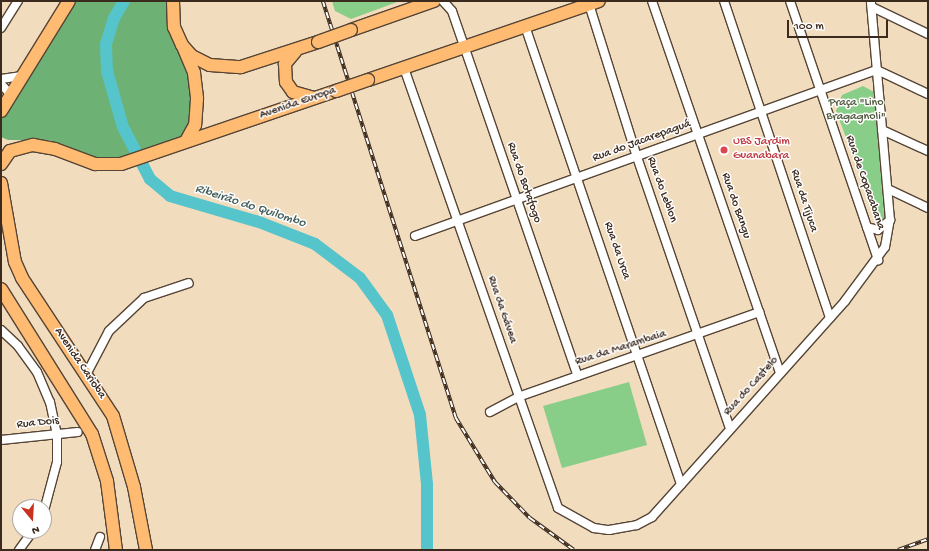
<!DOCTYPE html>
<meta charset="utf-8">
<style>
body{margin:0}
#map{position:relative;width:929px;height:551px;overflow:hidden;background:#f2dcbe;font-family:"Gochi Hand",sans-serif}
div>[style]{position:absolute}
.green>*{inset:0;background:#88ce88}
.forest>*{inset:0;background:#6eb174}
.river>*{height:12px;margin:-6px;padding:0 6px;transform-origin:6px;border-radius:6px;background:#56c4cb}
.roads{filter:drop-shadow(1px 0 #564536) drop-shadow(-1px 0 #564536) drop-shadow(0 1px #564536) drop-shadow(0 -1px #564536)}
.street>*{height:8px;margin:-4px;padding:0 4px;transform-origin:4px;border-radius:4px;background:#fff}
.primary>*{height:12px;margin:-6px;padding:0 6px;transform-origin:6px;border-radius:6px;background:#febb71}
.rail>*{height:3.5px;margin-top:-1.75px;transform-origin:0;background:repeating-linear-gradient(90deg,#fff 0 6px,#3b2a1e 0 12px);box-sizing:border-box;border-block:1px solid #3b2a1e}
.bridges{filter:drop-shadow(1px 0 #564536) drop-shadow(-1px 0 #564536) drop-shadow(0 1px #564536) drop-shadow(0 -1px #564536)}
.primary-bridge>*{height:12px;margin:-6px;padding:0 6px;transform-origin:6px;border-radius:6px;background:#febb71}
.dots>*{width:11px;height:11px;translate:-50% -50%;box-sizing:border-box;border:2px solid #fff;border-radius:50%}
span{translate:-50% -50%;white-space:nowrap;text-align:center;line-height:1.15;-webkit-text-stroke:3px #fff;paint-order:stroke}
.street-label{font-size:12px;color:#3b2a1e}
.park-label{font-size:12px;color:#525b3e}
.health-label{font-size:12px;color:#be3a42}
.left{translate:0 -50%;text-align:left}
.water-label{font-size:13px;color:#44605b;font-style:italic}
.frame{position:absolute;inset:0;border:2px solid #3b2a1e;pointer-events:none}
.north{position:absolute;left:12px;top:499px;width:40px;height:40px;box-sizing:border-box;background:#fff;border:1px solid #b1aaa5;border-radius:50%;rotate:162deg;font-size:11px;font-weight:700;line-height:16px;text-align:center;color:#3b2a1e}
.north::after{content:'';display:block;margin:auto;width:14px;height:18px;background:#c8321e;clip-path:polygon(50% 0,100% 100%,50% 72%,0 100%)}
.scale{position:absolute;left:787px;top:20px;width:101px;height:18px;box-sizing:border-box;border:2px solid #3b2a1e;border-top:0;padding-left:5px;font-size:12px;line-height:14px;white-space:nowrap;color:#3b2a1e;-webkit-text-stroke:3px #fff;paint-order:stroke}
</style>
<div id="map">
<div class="green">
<i style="clip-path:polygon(332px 1px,400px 1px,351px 19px,335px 11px)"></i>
<i style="clip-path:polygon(863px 86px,874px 92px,885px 224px,879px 225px,836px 111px,842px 95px)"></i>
<i style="clip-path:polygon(629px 382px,647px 445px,562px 468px,543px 406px)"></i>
</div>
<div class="forest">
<i style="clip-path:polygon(75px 1px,169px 1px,188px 67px,193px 116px,184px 136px,113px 161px,100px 161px,49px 140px,8px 140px,1px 137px,1px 120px)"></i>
</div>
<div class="river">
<i style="left:124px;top:1px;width:20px;rotate:120deg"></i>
<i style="left:114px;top:18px;width:27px;rotate:107deg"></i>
<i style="left:106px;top:44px;width:27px;rotate:88deg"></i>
<i style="left:107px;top:71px;width:58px;rotate:74.1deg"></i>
<i style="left:123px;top:127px;width:59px;rotate:62.6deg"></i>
<i style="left:150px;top:179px;width:26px;rotate:40deg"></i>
<i style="left:170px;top:196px;width:93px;rotate:16.3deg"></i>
<i style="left:259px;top:222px;width:60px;rotate:21.4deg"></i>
<i style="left:315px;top:244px;width:56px;rotate:37.1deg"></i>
<i style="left:360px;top:278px;width:46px;rotate:53.9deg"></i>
<i style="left:387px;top:315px;width:105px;rotate:71.7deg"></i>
<i style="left:420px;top:415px;width:69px;rotate:84.2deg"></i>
<i style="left:427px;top:484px;width:66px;rotate:90deg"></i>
</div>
<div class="roads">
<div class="street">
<i style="left:443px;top:1px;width:13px;rotate:48deg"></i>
<i style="left:452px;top:11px;width:386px;rotate:71deg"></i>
<i style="left:652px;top:1px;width:393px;rotate:71deg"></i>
<i style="left:724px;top:1px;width:334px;rotate:71.5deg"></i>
<i style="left:790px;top:1px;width:274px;rotate:71.2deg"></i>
<i style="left:589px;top:4px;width:160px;rotate:72.6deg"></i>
<i style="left:637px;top:157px;width:287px;rotate:71.1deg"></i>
<i style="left:872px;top:7px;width:62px;rotate:25.7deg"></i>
<i style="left:525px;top:26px;width:484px;rotate:71.2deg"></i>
<i style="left:1px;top:28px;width:32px;rotate:-58deg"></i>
<i style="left:404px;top:68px;width:466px;rotate:70.7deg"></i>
<i style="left:558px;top:508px;width:41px;rotate:29.1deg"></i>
<i style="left:594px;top:528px;width:15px;rotate:8deg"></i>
<i style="left:609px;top:530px;width:28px;rotate:-10deg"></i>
<i style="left:637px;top:525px;width:17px;rotate:-28deg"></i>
<i style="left:652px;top:517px;width:290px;rotate:-48.2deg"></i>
<i style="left:845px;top:301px;width:67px;rotate:-53.5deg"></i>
<i style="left:885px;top:247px;width:27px;rotate:-80deg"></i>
<i style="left:890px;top:220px;width:220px;rotate:-95deg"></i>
<i style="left:1px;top:79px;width:21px;rotate:-8deg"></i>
<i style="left:1px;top:84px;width:15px;rotate:48deg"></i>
<i style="left:882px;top:130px;width:51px;rotate:24.5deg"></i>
<i style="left:888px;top:189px;width:44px;rotate:25.4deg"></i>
<i style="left:867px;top:227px;width:11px;rotate:15deg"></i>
<i style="left:878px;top:230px;width:16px;rotate:-40deg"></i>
<i style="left:415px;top:236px;width:491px;rotate:-19.8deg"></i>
<i style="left:877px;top:70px;width:56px;rotate:25.2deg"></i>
<i style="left:1px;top:330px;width:23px;rotate:43deg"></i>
<i style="left:18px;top:346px;width:32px;rotate:54deg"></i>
<i style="left:37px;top:372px;width:33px;rotate:67deg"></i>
<i style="left:50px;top:402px;width:33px;rotate:78deg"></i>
<i style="left:57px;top:434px;width:28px;rotate:90deg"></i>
<i style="left:57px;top:462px;width:51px;rotate:104.9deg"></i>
<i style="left:87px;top:373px;width:47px;rotate:-62.4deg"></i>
<i style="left:109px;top:331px;width:48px;rotate:-43.3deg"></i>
<i style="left:144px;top:298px;width:47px;rotate:-18.4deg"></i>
<i style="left:490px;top:412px;width:32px;rotate:-28deg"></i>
<i style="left:518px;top:397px;width:256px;rotate:-19.4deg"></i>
<i style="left:1px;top:440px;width:77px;rotate:-5.9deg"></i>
<i style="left:19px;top:550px;width:24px;rotate:-54deg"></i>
<i style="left:95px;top:550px;width:14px;rotate:-69deg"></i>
</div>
<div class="primary">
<i style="left:173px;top:1px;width:26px;rotate:88deg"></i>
<i style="left:174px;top:27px;width:20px;rotate:66deg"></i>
<i style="left:182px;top:45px;width:15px;rotate:48deg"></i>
<i style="left:192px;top:56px;width:20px;rotate:27deg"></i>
<i style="left:210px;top:65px;width:31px;rotate:4deg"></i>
<i style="left:241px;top:67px;width:81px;rotate:-18deg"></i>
<i style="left:351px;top:30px;width:88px;rotate:-19.3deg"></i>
<i style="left:184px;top:49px;width:26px;rotate:67deg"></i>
<i style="left:194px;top:73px;width:26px;rotate:83deg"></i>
<i style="left:197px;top:99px;width:26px;rotate:94deg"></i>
<i style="left:195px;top:125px;width:18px;rotate:119deg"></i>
<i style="left:295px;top:52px;width:16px;rotate:130deg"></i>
<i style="left:285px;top:64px;width:18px;rotate:87deg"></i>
<i style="left:286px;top:82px;width:12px;rotate:55deg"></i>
<i style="left:293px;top:92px;width:22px;rotate:16deg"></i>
<i style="left:368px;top:80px;width:244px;rotate:-18.9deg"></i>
<i style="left:1px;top:111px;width:129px;rotate:-58.3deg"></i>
<i style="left:1px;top:164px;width:16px;rotate:-55deg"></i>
<i style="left:10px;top:151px;width:24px;rotate:-15deg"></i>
<i style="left:33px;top:145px;width:22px;rotate:10deg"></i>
<i style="left:55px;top:149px;width:43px;rotate:20.6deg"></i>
<i style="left:95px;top:164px;width:26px"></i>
<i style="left:121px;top:164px;width:227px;rotate:-18.8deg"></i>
<i style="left:1px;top:183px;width:80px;rotate:80deg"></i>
<i style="left:15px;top:262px;width:17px;rotate:66deg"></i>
<i style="left:22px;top:278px;width:165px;rotate:56.6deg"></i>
<i style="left:113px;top:416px;width:74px;rotate:73.5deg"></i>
<i style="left:134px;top:487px;width:64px;rotate:79.2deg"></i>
<i style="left:1px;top:289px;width:171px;rotate:57.9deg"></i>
<i style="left:92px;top:434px;width:49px;rotate:72.3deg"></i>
<i style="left:107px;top:481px;width:70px;rotate:82.6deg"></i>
</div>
</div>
<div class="rail">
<i style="left:323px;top:1px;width:438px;rotate:72.3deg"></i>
<i style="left:456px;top:418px;width:75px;rotate:58.6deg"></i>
<i style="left:495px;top:482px;width:50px;rotate:45.8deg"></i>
<i style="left:530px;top:518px;width:54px;rotate:36deg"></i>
<i style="left:898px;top:550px;width:32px;rotate:-20deg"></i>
</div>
<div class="bridges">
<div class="primary-bridge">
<i style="left:318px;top:42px;width:35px;rotate:-20deg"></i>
<i style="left:336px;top:91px;width:34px;rotate:-19deg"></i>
</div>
</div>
<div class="dots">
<i style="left:724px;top:150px;background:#e0444e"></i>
</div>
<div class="street-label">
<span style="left:298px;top:104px;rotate:-19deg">Avenida Europa</span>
<span style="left:642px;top:142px;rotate:-20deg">Rua do Jacarepaguá</span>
<span style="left:523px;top:183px;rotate:71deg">Rua do Botafogo</span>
<span style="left:864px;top:183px;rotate:71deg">Rua de Copacabana</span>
<span style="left:661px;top:190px;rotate:70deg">Rua do Leblon</span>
<span style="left:803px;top:201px;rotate:72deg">Rua da Tijuca</span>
<span style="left:735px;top:206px;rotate:71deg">Rua do Bangu</span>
<span style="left:616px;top:251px;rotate:71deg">Rua da Urca</span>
<span style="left:501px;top:310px;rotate:71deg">Rua da Gávea</span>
<span style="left:621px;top:349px;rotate:-18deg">Rua da Marambaia</span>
<span style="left:79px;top:364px;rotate:56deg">Avenida Carioba</span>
<span style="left:752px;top:387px;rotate:-48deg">Rua do Castelo</span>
<span style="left:38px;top:424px;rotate:-6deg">Rua Dois</span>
</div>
<div class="park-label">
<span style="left:856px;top:111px">Praça "Lino<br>Bragagnoli"</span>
</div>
<div class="health-label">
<span class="left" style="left:733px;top:150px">UBS Jardim<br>Guanabara</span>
</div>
<div class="water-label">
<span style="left:250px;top:207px;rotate:18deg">Ribeirão do Quilombo</span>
</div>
<div class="frame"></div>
<div class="north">N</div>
<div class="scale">100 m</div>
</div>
